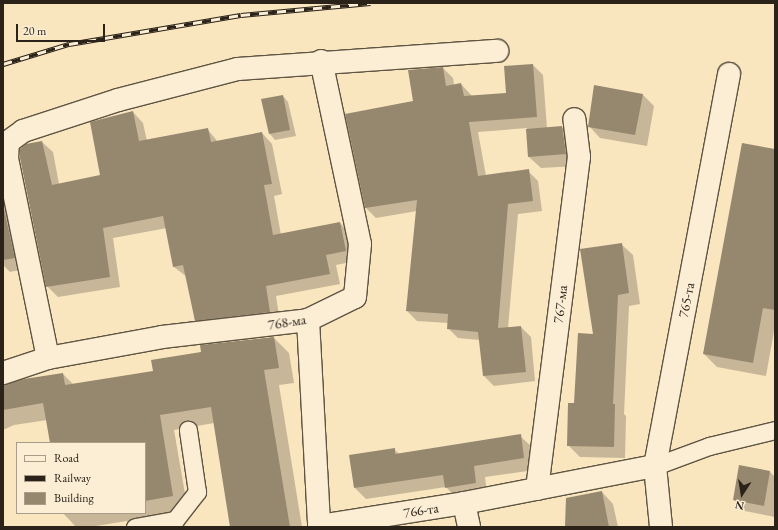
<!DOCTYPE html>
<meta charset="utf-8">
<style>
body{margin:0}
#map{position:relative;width:778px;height:530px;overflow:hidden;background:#f9e5be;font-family:"EB Garamond",serif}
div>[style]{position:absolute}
.shadow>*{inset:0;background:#0003}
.building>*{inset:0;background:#96886f}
.roads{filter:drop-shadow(1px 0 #5e5442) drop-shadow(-1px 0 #5e5442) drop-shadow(0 1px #5e5442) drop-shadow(0 -1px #5e5442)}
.service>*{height:17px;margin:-8.5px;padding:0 8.5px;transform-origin:8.5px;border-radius:8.5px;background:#fbeed5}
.minor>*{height:22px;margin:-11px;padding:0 11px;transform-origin:11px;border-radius:11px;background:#fbeed5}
.rail>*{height:4.5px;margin-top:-2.25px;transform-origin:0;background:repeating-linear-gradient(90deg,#fbeed5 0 9px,#2b2319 0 18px);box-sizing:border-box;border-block:1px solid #2b2319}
span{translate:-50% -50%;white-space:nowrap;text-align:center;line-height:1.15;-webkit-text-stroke:3.5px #fbeed5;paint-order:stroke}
.street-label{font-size:14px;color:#2b2319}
.frame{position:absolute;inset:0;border:4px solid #2b2319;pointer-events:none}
.legend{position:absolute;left:16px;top:442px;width:130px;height:72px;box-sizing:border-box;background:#fbeed5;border:1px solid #a89d8a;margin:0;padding:5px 7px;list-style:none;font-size:12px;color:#2b2319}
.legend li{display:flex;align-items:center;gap:8px;height:20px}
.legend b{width:20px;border:1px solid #a89d8a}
.north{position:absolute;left:722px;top:474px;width:40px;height:40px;-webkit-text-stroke:3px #fbeed5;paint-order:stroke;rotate:192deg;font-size:11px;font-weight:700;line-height:16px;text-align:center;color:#2b2319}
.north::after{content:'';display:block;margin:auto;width:14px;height:18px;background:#2b2319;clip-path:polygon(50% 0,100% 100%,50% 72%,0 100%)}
.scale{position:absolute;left:16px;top:24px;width:89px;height:18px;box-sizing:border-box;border:2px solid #2b2319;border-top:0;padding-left:5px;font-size:12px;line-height:14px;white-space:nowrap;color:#2b2319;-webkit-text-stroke:3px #fbeed5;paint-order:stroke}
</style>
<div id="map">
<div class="shadow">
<i style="clip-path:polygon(533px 65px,543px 75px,547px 128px,562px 127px,573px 138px,577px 166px,541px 168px,529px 157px,527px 128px,478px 132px,486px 176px,528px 171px,538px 181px,542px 211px,518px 214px,508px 328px,521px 327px,531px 337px,535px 381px,494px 386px,484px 376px,480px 340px,458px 338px,448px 328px,448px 323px,417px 321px,407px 311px,417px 211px,376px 218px,366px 208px,414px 102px,443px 68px,453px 78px,454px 85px,461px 84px,472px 96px,507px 94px)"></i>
<i style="clip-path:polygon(643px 95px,654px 106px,647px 146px,600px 138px,589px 126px)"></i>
<i style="clip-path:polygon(283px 96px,288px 102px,296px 136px,275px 140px,270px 134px)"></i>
<i style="clip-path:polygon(133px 112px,143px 123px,147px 141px,208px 130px,218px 142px,262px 133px,272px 144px,282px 194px,274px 196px,281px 235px,340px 223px,350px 233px,356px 261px,336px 265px,340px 284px,276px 296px,280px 322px,206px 331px,195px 320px,187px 277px,174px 267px,167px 228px,113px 238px,120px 287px,58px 297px,47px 286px,42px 142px,53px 152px,59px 184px,101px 176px,91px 123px)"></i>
<i style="clip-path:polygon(775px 150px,775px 325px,766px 376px,717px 367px,704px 354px)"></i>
<i style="clip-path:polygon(3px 206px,15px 218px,25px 269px,10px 272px,3px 265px)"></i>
<i style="clip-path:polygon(621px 244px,633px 255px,640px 304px,629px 306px,624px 414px,626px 416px,625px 458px,580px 457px,568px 445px,575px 404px)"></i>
<i style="clip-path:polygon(274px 338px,289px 353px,294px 383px,279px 385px,302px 527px,231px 527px,214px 423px,174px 430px,188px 511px,90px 527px,76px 527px,63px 513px,145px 513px,145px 443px,51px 443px,47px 420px,14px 425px,3px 430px,3px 386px,63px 374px,74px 385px,154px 372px,202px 353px)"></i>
<i style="clip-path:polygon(520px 436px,532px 447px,535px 470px,485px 477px,487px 494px,457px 499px,446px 487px,366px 499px,355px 488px,394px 449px,399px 454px)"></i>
<i style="clip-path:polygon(740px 466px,770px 472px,775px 477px,775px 517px,745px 511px,734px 500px)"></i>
<i style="clip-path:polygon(602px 492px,613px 504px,618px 527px,566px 527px)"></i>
</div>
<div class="building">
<i style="clip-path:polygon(533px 64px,537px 117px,469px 122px,478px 176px,529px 169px,533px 201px,508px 204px,498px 328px,521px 326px,526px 372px,483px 376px,478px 332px,447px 329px,448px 314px,406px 311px,417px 200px,365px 208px,345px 114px,413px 101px,408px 70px,443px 67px,446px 86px,461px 83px,464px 96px,506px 93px,504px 66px)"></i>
<i style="clip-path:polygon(594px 85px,643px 94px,635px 135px,588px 127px)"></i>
<i style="clip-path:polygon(283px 95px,290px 130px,269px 134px,261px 99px)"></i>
<i style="clip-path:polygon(133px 111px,139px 141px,208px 128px,211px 142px,262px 132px,272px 184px,264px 185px,273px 235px,340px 222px,346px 251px,326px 255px,330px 274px,266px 286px,270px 312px,195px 321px,183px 265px,173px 267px,163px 216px,103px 228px,110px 277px,46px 287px,20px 158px,20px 149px,26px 144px,42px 141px,52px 185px,100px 175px,90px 122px)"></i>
<i style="clip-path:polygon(562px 126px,566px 154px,528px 157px,526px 129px)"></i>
<i style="clip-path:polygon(742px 143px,775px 149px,775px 310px,763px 308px,753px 363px,703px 354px)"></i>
<i style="clip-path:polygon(3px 205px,15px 258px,3px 260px)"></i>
<i style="clip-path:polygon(622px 243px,629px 293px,618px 295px,613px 404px,615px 404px,614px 447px,567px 446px,568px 403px,574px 403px,578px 333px,593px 334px,580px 249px)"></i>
<i style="clip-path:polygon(274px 337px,279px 368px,264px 370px,290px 527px,230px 527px,211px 407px,160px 415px,173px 496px,145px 501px,145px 443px,50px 443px,43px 403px,3px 410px,3px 385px,24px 379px,63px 373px,65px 385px,153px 371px,151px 360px,201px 352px,200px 345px)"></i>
<i style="clip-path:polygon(521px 434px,524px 458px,474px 466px,476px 483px,445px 488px,443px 475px,354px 488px,349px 455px,395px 448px,395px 454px)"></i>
<i style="clip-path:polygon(739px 465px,770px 471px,764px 506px,733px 500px)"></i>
<i style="clip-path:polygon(602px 491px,609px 527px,565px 527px,566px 498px)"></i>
</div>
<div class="roads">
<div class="service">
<i style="left:655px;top:466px;width:58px;rotate:-20.3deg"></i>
<i style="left:709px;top:446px;width:68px;rotate:-13.6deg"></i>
<i style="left:135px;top:527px;width:41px;rotate:-9.9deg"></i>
<i style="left:175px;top:520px;width:36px;rotate:-52deg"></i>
<i style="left:197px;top:492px;width:63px;rotate:-98.3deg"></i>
</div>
<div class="minor">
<i style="left:308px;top:320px;width:206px;rotate:86.9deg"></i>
<i style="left:319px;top:526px;width:147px;rotate:-9deg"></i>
<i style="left:464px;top:503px;width:195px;rotate:-11deg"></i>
<i style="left:48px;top:358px;width:203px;rotate:-101.6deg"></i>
<i style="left:7px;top:159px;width:17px;rotate:-87deg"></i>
<i style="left:8px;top:142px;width:19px;rotate:-36deg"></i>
<i style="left:23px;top:131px;width:100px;rotate:-18.1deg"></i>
<i style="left:118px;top:100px;width:124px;rotate:-14.5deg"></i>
<i style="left:238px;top:69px;width:260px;rotate:-4deg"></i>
<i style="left:3px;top:373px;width:47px;rotate:-18.4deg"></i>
<i style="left:48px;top:358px;width:116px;rotate:-10.4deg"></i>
<i style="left:162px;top:337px;width:147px;rotate:-6.6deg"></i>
<i style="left:308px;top:320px;width:52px;rotate:-26.1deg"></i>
<i style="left:355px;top:297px;width:53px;rotate:-84.6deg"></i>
<i style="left:360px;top:244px;width:187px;rotate:-102deg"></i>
<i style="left:537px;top:489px;width:335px;rotate:-82.8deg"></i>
<i style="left:579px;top:157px;width:38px;rotate:-97deg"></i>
<i style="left:464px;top:503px;width:25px;rotate:78deg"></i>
<i style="left:661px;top:527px;width:61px;rotate:-95.6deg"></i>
<i style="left:655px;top:466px;width:399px;rotate:-79.3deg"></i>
</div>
</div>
<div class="rail">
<i style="left:3px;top:64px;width:69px;rotate:-16.9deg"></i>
<i style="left:69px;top:44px;width:174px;rotate:-9.6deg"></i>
<i style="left:241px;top:15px;width:130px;rotate:-5.3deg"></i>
</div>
<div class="street-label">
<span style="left:686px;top:300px;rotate:-79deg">765-та</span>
<span style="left:560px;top:304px;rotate:-83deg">767-ма</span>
<span style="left:287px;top:322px;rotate:-9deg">768-ма</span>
<span style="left:421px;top:510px;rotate:-9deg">766-та</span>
</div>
<div class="frame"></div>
<ul class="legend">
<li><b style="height:5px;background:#fbeed5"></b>Road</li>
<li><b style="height:5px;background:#2b2319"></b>Railway</li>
<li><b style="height:11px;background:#96886f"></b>Building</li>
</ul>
<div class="north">N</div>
<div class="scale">20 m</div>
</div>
